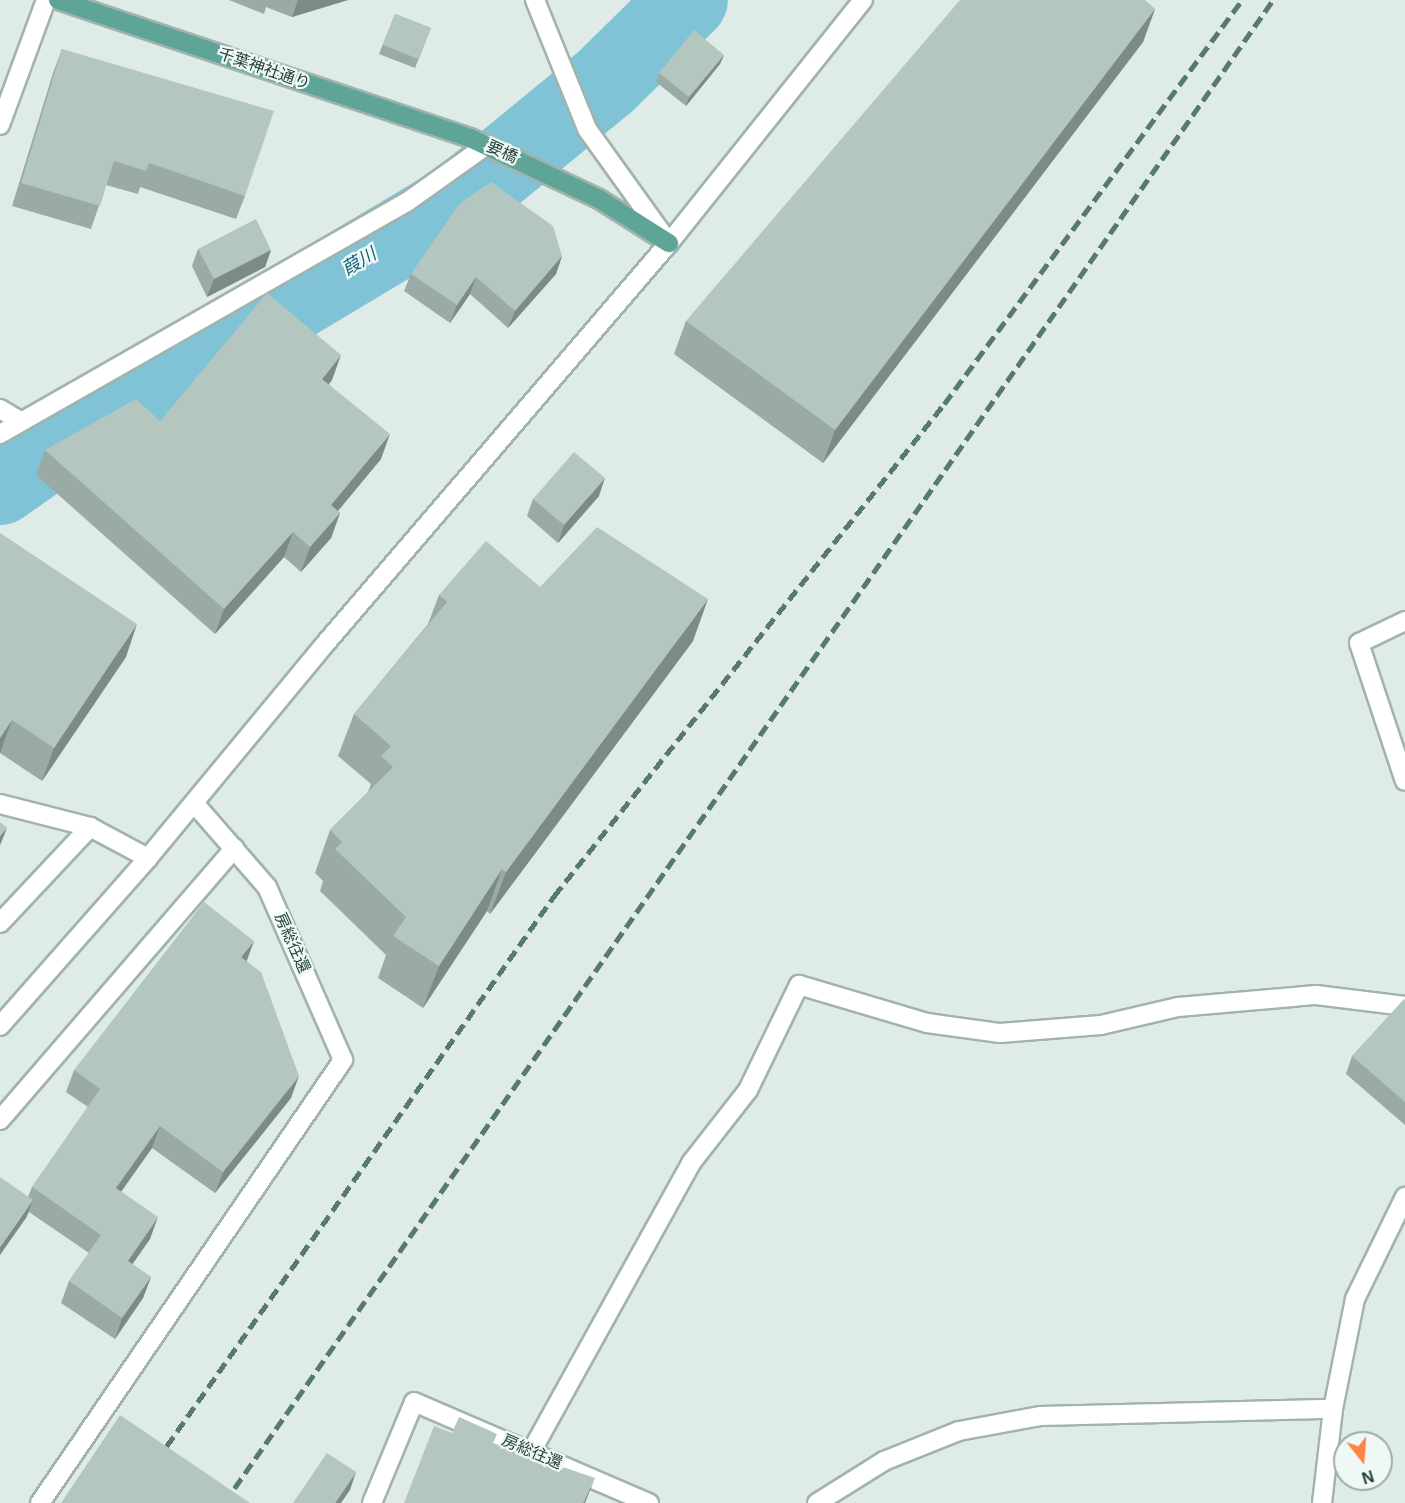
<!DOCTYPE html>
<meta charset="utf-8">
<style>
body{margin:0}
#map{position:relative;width:1405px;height:1503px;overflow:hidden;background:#deebe6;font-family:Arial,"Noto Sans JP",sans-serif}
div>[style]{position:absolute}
.river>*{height:80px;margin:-40px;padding:0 40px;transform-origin:40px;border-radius:40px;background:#80c2d6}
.roads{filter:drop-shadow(2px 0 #a1b3ae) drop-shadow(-2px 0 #a1b3ae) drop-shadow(0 2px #a1b3ae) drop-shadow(0 -2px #a1b3ae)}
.street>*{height:18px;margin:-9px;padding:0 9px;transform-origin:9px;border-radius:9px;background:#fff}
.secondary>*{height:18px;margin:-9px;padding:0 9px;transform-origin:9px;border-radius:9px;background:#fff}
.primary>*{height:18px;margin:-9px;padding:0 9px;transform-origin:9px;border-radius:9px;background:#5ea598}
.rail>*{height:4.5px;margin-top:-2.25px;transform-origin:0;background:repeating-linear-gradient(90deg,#587872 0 12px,transparent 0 18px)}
.wall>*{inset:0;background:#9aaaa5}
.shaded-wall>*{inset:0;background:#7d8b86}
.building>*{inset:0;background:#b3c6c0}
span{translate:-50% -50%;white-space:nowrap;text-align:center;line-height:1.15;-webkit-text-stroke:4.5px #eff8f4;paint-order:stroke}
.street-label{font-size:16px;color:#1e3c36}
.water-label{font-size:18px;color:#13637d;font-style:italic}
.north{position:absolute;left:1333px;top:1431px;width:60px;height:60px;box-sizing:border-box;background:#eff8f4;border:2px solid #9bada8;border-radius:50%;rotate:163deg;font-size:16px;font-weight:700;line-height:24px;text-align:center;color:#1e3c36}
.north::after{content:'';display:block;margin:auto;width:21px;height:27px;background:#ff8348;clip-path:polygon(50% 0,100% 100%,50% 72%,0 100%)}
</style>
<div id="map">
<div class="river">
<i style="left:0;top:485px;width:95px;rotate:-35.2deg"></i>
<i style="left:78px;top:430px;width:442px;rotate:-30.9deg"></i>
<i style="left:457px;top:203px;width:193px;rotate:-39.3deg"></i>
<i style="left:606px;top:81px;width:115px;rotate:-44.6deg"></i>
</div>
<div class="roads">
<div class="street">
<i style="left:0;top:125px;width:133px;rotate:-69.8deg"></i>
<i style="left:0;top:409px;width:21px;rotate:31deg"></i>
<i style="left:0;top:434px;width:468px;rotate:-29.7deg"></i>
<i style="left:407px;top:202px;width:98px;rotate:-35.5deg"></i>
<i style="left:1405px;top:621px;width:51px;rotate:154.4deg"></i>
<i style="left:1359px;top:643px;width:145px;rotate:71.6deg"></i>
<i style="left:0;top:804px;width:93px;rotate:14.3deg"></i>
<i style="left:90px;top:827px;width:66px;rotate:28.1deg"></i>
<i style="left:0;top:923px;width:132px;rotate:-46.8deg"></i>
<i style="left:0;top:1120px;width:359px;rotate:-49.2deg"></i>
<i style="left:531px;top:1452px;width:330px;rotate:-61deg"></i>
<i style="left:691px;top:1163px;width:93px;rotate:-52deg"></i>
<i style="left:748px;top:1090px;width:117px;rotate:-64.1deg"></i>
<i style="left:799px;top:985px;width:134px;rotate:16.5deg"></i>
<i style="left:927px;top:1023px;width:74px;rotate:7.8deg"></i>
<i style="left:1000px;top:1033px;width:101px;rotate:-4.5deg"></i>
<i style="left:1101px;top:1025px;width:79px;rotate:-13.2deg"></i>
<i style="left:1178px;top:1007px;width:139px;rotate:-5deg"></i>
<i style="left:1316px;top:995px;width:90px;rotate:7deg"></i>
<i style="left:40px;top:1503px;width:537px;rotate:-55.63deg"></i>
<i style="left:343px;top:1060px;width:189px;rotate:-113.7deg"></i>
<i style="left:267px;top:887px;width:111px;rotate:-131deg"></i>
<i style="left:372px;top:1503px;width:109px;rotate:-67.4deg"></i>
<i style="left:414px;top:1402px;width:256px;rotate:23.3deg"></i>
<i style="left:817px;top:1503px;width:79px;rotate:-32.1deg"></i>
<i style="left:884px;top:1461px;width:81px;rotate:-21.8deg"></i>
<i style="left:959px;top:1431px;width:82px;rotate:-10.5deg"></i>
<i style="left:1040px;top:1416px;width:293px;rotate:-1.4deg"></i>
<i style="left:1322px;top:1503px;width:95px;rotate:-83.3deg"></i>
<i style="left:1333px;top:1409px;width:112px;rotate:-78.7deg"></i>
<i style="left:1355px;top:1299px;width:114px;rotate:-63.9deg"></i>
</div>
<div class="secondary">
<i style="left:535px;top:0;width:139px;rotate:68deg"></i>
<i style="left:587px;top:129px;width:140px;rotate:54.3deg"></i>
<i style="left:0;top:1026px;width:224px;rotate:-48.6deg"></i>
<i style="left:148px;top:858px;width:278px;rotate:-50.4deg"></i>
<i style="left:325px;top:644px;width:528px;rotate:-49.38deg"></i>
<i style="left:669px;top:243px;width:311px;rotate:-51.4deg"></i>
</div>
<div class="primary">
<i style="left:58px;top:0;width:434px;rotate:18.5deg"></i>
<i style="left:470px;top:138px;width:143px;rotate:25.3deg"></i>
<i style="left:599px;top:199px;width:83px;rotate:32.2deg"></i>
</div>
</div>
<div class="rail">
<i style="left:156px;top:1461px;width:691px;rotate:-54.84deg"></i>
<i style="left:554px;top:896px;width:628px;rotate:-51.6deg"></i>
<i style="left:944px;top:404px;width:502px;rotate:-53.59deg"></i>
<i style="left:224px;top:1503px;width:1833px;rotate:-55.09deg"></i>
</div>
<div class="wall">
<i style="clip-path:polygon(229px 0,348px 0,292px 17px,266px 7px,264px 14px)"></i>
<i style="clip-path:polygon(1155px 9px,1143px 42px,823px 463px,674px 354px,686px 321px)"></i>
<i style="clip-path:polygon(395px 14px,431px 28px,415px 68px,379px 54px)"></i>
<i style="clip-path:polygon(62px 49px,245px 196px,236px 219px,140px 187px,138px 194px,106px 185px,91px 229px,12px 206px,53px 73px)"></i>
<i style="clip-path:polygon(724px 55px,720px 64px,686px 106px,656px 82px,659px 73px)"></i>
<i style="clip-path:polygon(198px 249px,271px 250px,265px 267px,207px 297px,192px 266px)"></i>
<i style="clip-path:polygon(562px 256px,556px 274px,508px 328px,470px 294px,450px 323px,404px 291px,411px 274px)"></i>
<i style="clip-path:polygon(332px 380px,329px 384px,381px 459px,338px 511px,340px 513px,331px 538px,301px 572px,284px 557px,215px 634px,36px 475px,45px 450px,160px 421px)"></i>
<i style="clip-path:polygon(599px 496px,558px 543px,527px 516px,533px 499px)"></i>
<i style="clip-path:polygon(0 533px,126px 657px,42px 781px,0 753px)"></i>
<i style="clip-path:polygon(540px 587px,693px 641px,490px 914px,487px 911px,423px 1008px,378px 978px,386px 955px,320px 891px,323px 881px,315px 873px,330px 830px,368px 792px,371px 784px,338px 756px,354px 714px,428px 624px,439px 595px)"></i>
<i style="clip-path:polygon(247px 961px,291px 1098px,215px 1193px,152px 1148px,121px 1192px,150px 1239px,132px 1264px,151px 1277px,143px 1298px,115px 1339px,61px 1303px,69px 1281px,89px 1253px,29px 1212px,26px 1218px,28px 1197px,32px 1187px,88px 1107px,66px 1092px,74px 1070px)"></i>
<i style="clip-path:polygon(1405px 1000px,1405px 1125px,1346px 1074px,1352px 1056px)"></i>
</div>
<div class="shaded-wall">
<i style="clip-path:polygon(298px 0,348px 0,292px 17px)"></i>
<i style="clip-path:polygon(1155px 9px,1143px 42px,823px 463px,835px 430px)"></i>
<i style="clip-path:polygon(724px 55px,720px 64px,686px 106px,689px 97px)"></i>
<i style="clip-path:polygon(271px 250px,265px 267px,207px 297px,214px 279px)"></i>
<i style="clip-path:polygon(562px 256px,556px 274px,508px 328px,515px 311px)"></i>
<i style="clip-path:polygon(476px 277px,470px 294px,450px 323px,457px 305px)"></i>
<i style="clip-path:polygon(341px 355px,332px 380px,313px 403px,322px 379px)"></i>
<i style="clip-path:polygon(390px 434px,381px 459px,322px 530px,331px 505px)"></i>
<i style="clip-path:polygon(605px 478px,599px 496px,558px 543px,564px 525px)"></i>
<i style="clip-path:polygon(340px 513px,331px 538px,301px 572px,310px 547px)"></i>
<i style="clip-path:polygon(293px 532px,284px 557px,215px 634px,224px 609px)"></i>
<i style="clip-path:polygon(708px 599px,693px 641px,490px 914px,506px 872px)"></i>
<i style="clip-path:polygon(137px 624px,126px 657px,42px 781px,54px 748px)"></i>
<i style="clip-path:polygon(12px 720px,0 753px,0 738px)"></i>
<i style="clip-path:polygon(7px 828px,1px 843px,0 845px,0 836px)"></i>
<i style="clip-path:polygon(502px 869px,487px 911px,423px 1008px,439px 966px)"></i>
<i style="clip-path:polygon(254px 941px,246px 963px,241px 957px)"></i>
<i style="clip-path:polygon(299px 1076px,291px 1098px,215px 1193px,223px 1172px)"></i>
<i style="clip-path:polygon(160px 1126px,152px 1148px,108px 1210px,116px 1188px)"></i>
<i style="clip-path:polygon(33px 1200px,26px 1218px,0 1255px,0 1247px)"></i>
<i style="clip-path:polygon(158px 1217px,150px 1239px,120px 1282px,128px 1261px)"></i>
<i style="clip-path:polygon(151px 1277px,143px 1298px,115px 1339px,122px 1318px)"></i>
<i style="clip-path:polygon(356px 1472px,350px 1490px,341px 1503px,335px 1503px)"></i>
<i style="clip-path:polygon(595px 1478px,585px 1503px,583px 1503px)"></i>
</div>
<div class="building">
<i style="clip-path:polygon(960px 0,1145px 0,1155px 9px,835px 430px,686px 321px)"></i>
<i style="clip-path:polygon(395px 14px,431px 28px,418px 59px,383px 45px)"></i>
<i style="clip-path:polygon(694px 30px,724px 55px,689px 97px,659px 73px)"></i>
<i style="clip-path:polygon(62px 49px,274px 111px,245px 196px,149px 163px,146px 171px,114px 161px,100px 206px,21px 183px)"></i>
<i style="clip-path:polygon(491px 182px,553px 226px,562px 256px,515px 311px,476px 277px,457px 305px,411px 274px,459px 204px)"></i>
<i style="clip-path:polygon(256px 219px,271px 250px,214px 279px,198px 249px)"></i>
<i style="clip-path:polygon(267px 293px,341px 355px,322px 379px,390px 434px,331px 505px,340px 513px,310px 547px,293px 532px,224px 609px,45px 450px,136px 399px,160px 421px)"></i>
<i style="clip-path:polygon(574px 452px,605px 478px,564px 525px,533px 499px)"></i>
<i style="clip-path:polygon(597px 527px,708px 599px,506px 872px,502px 869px,439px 966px,393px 936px,406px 917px,335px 849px,342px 842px,330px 830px,393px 767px,381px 756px,391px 746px,354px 714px,447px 602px,439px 595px,486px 541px,540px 587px)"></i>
<i style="clip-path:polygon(0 533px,137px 624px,54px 748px,12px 720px,0 738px)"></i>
<i style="clip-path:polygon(0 822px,7px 828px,0 836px)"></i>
<i style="clip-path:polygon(204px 902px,254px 941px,241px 957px,261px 972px,299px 1076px,223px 1172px,160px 1126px,116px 1188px,158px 1217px,128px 1261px,151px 1277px,122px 1318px,69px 1281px,101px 1235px,32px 1187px,100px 1089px,74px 1070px)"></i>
<i style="clip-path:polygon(1404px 999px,1405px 1000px,1405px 1102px,1352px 1056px)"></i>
<i style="clip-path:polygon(0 1177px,33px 1200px,0 1247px)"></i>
<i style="clip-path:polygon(120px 1415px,250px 1503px,61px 1503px)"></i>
<i style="clip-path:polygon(459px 1417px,497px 1434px,493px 1443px,595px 1478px,583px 1503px,404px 1503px,434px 1426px,452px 1433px)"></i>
<i style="clip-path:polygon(327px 1453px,356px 1472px,335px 1503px,293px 1503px)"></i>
</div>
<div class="street-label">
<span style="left:264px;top:69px;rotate:19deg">千葉神社通り</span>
<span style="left:502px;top:152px;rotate:24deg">要橋</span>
<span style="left:292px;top:943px;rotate:66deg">房総往還</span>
<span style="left:532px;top:1452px;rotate:23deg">房総往還</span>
</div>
<div class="water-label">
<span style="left:359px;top:262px;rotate:-31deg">葭川</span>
</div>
<div class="north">N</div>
</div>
